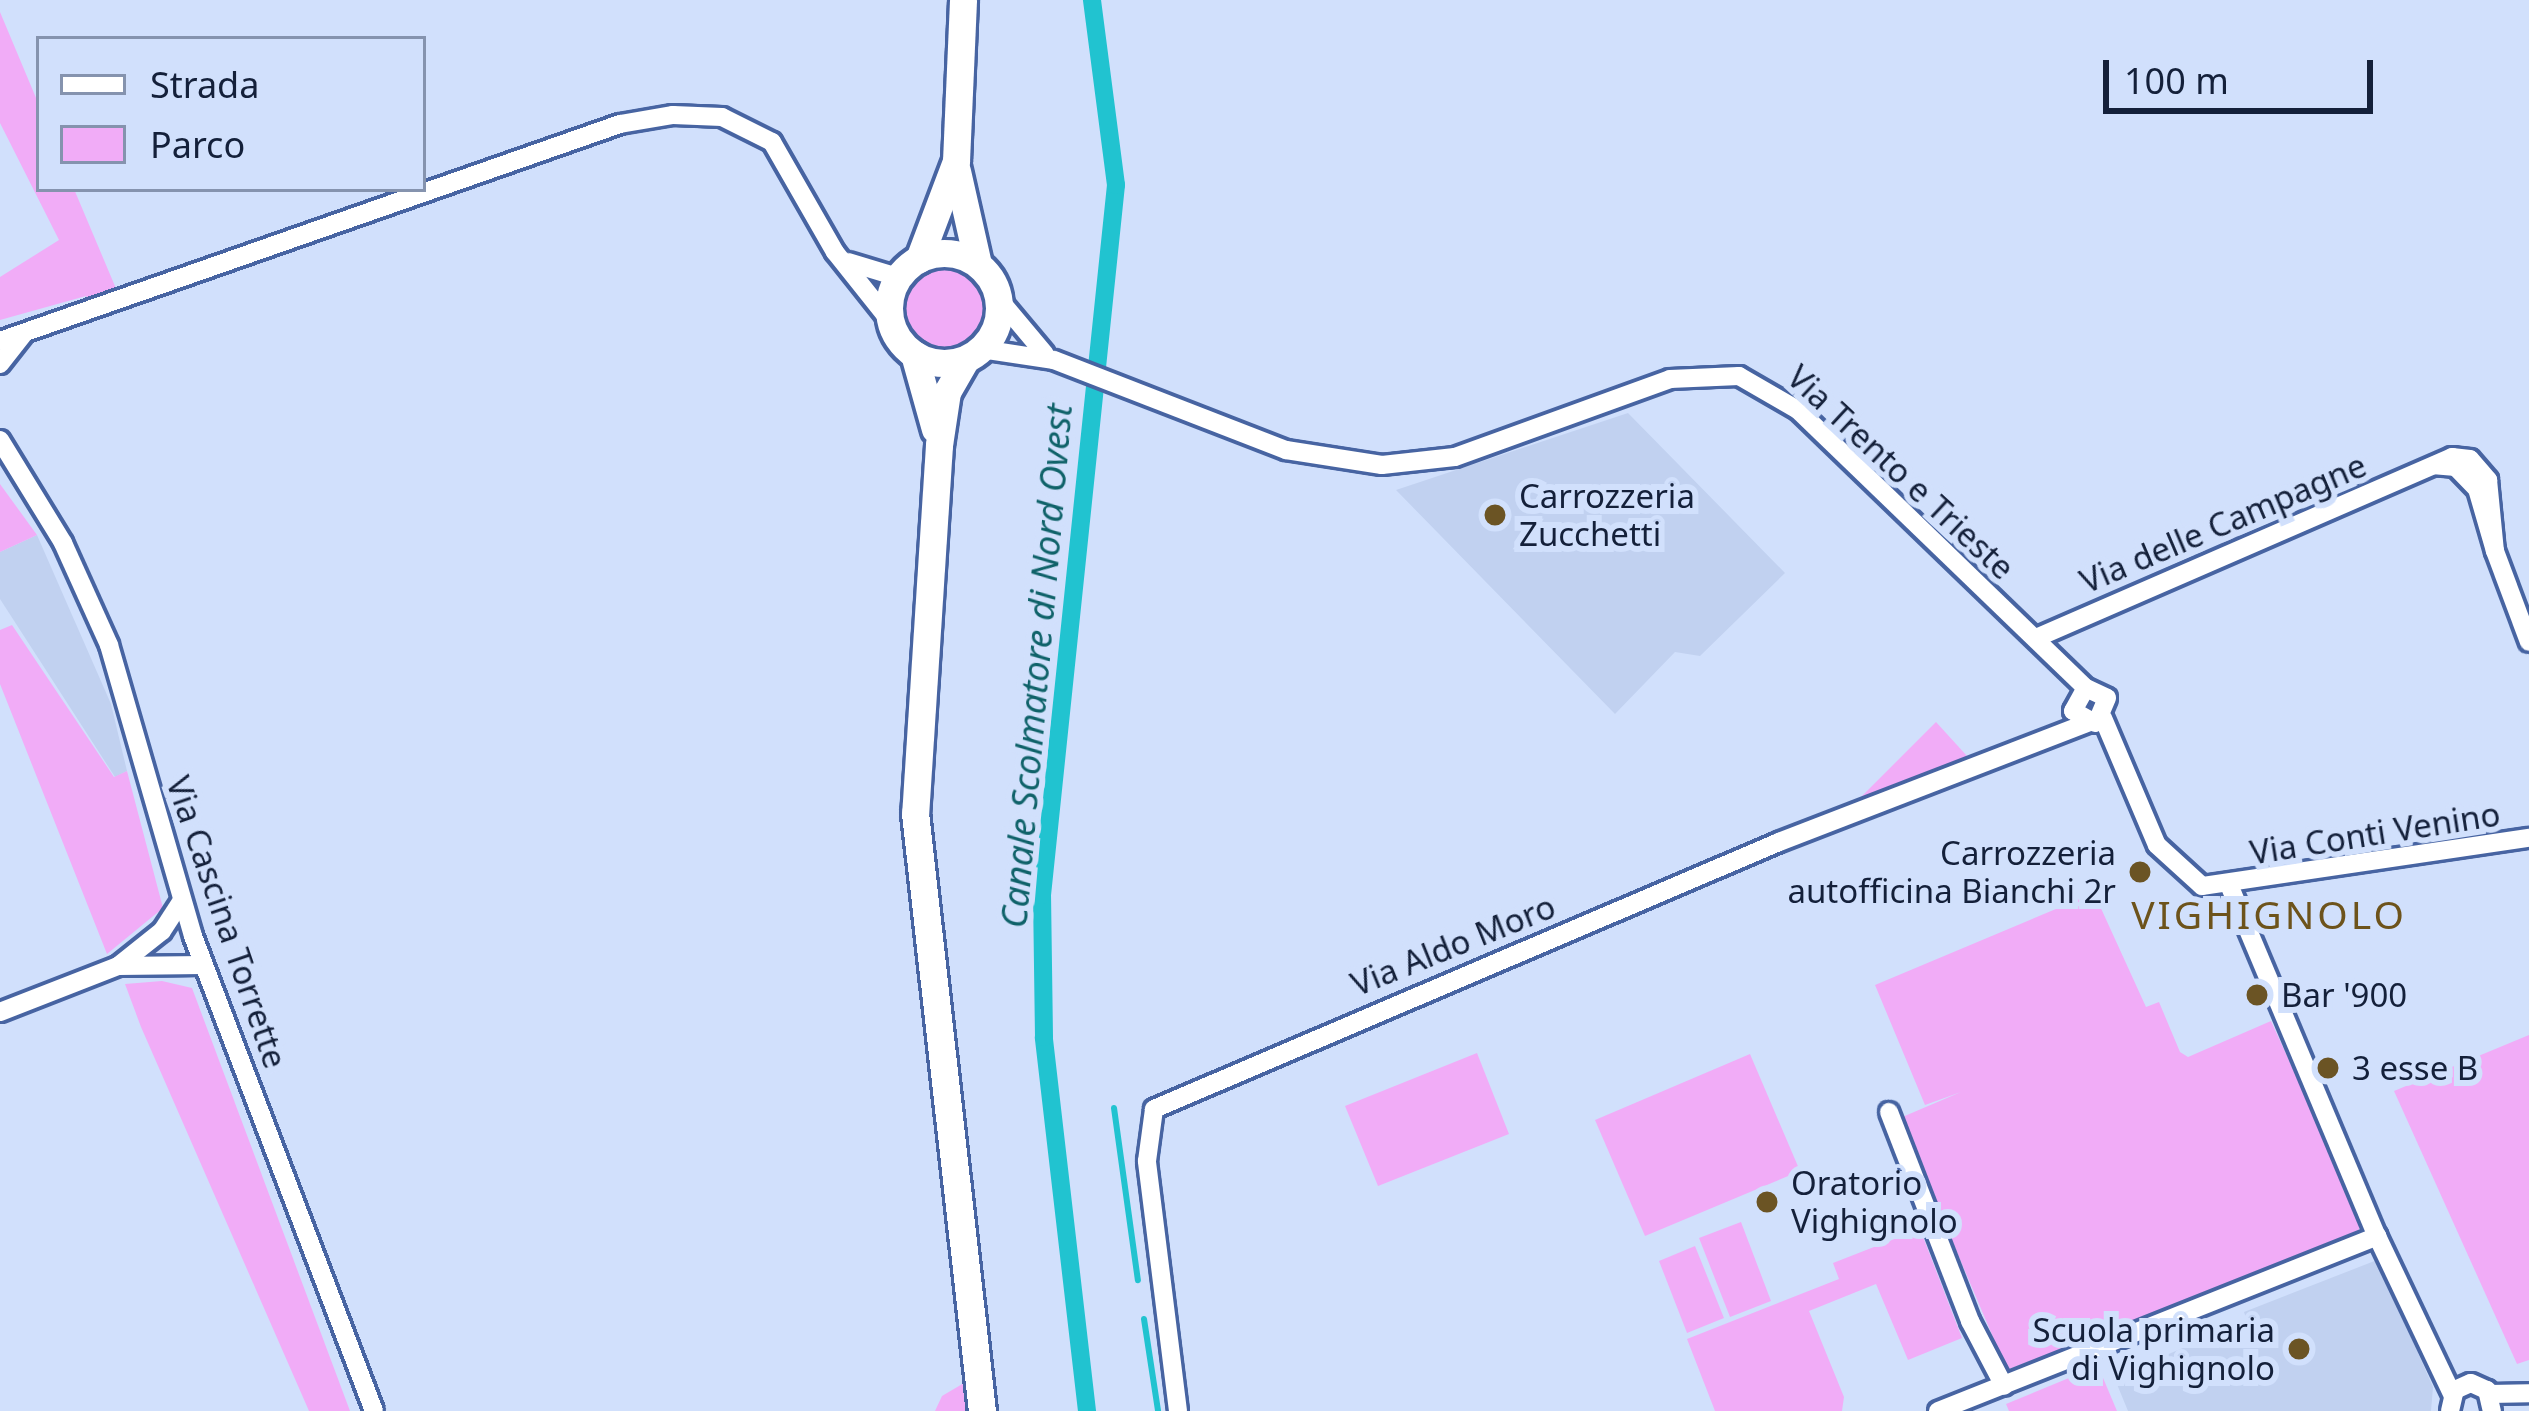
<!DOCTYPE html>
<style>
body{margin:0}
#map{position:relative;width:2529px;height:1411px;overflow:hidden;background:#d1e0fc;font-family:"Noto Sans",sans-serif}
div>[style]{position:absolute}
.built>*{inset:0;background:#c1d1f0}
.green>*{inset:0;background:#f1acf7}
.round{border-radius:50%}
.stream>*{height:6px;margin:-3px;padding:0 3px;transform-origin:3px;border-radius:3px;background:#21c3d0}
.canal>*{height:18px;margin:-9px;padding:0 9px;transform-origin:9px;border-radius:9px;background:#21c3d0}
.roads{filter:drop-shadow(3px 0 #4764a2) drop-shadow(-3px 0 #4764a2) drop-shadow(0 3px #4764a2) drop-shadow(0 -3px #4764a2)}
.street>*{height:18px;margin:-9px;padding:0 9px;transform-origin:9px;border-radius:9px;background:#fff}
.secondary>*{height:27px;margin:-13.5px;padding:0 13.5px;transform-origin:13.5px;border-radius:13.5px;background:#fff}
.secondary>.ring{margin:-13.5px;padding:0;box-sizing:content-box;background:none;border:27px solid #fff;border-radius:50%}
.dots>*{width:33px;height:33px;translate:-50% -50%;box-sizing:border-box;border:6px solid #d1e0fc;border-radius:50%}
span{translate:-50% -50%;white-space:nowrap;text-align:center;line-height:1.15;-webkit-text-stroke:12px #d1e0fc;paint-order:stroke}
.street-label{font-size:33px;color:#14203a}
.poi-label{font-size:33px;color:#14203a}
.left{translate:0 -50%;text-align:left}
.right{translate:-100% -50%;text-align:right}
.water-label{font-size:36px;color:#0f6269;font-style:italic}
.quarter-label{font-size:39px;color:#6d531b;letter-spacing:3px}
.legend{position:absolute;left:36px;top:36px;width:390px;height:156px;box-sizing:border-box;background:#d1e0fc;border:3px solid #8593ae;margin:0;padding:15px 21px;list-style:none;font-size:36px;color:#14203a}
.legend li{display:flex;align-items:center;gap:24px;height:60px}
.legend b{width:60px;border:3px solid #8593ae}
.scale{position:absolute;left:2103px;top:60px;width:270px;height:54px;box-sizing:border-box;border:6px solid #14203a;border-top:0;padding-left:15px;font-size:36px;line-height:42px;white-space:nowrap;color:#14203a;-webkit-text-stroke:9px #d1e0fc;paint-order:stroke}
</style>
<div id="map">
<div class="built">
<i style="clip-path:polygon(1628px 413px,1785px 573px,1700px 656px,1675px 652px,1615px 714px,1396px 490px)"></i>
<i style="clip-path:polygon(37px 535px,111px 704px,127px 771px,115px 777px,0 599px,0 552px)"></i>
<i style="clip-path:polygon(2377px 1260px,2433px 1387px,2431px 1411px,2128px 1411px,2114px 1377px,2247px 1321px,2244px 1312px)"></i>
</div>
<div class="green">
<i style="clip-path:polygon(0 12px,39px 105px,39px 189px,74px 189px,120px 298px,93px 307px,86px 296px,0 320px,0 277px,59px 240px,0 123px)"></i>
<i class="round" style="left:904px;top:268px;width:80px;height:80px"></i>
<i style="clip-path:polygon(0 484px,37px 535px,0 552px)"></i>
<i style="clip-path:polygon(12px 625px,114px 777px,127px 771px,163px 908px,107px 954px,0 684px,0 630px)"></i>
<i style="clip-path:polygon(1936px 722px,1967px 756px,1853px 805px)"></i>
<i style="clip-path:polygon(2094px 893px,2146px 1007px,2159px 1002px,2180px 1052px,2188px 1057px,2271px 1021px,2363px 1223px,2355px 1235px,2007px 1370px,1900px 1118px,1961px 1092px,1925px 1105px,1875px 985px)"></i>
<i style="clip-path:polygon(162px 981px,192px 988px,350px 1411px,309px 1411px,141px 1027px,125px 984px)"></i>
<i style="clip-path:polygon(2529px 1035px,2529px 1360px,2517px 1364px,2394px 1091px)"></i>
<i style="clip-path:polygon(1477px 1053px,1509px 1134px,1378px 1186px,1345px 1106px)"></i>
<i style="clip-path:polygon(1750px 1054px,1800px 1171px,1645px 1236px,1595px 1120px)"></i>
<i style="clip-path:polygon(1741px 1222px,1771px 1301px,1730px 1317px,1699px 1238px)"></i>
<i style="clip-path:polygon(1920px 1229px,1962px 1338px,1908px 1360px,1876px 1284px,1809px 1311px,1844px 1397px,1842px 1411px,1715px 1411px,1687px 1339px,1839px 1279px,1833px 1263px)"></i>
<i style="clip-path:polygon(1695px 1246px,1724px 1318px,1687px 1333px,1659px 1261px)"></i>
<i style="clip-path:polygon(2098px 1366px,2117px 1411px,2009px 1411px,2006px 1404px)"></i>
<i style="clip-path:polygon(964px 1383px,967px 1411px,935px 1411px,942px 1396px)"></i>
</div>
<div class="stream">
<i style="left:1114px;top:1108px;width:174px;rotate:82.1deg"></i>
<i style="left:1144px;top:1319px;width:93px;rotate:81.3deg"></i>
</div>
<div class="canal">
<i style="left:1087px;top:1411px;width:376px;rotate:-96.6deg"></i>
<i style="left:1044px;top:1037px;width:142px;rotate:-90.8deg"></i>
<i style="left:1042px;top:895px;width:714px;rotate:-84.05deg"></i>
<i style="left:1116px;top:185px;width:187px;rotate:-97.4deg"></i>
</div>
<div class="roads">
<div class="street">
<i style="left:848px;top:262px;width:52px;rotate:16.7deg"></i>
<i style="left:998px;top:298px;width:73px;rotate:50deg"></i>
<i style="left:0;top:341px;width:657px;rotate:-19.29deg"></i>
<i style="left:620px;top:124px;width:54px;rotate:-9.6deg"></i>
<i style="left:673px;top:115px;width:49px;rotate:2.3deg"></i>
<i style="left:722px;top:117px;width:56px;rotate:26.6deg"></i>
<i style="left:772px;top:142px;width:127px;rotate:60.2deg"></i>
<i style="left:835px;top:252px;width:88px;rotate:51.4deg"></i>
<i style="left:981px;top:349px;width:74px;rotate:8.6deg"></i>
<i style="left:1054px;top:360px;width:249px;rotate:21.2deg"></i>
<i style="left:1286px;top:450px;width:97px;rotate:8.9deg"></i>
<i style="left:1382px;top:465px;width:73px;rotate:-6.3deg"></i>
<i style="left:1455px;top:457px;width:229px;rotate:-19.9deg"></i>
<i style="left:1670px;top:379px;width:69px;rotate:-2.5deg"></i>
<i style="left:1739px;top:376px;width:68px;rotate:30deg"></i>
<i style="left:1798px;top:410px;width:400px;rotate:44deg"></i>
<i style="left:0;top:364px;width:37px;rotate:-52deg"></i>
<i style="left:0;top:440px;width:121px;rotate:58.5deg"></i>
<i style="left:63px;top:543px;width:112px;rotate:65.7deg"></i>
<i style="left:109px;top:645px;width:303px;rotate:73.9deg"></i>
<i style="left:193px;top:936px;width:508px;rotate:69.14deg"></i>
<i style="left:2495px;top:551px;width:97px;rotate:69.5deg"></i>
<i style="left:2036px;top:638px;width:454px;rotate:-23.5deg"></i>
<i style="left:2452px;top:457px;width:18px;rotate:6deg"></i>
<i style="left:2470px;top:459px;width:28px;rotate:49deg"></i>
<i style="left:2488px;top:480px;width:71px;rotate:84.4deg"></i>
<i style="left:2495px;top:551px;width:65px;rotate:-106.2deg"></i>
<i style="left:2477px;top:489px;width:30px;rotate:-134deg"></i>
<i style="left:2456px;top:467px;width:21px;rotate:-175deg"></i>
<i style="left:2103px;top:718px;width:138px;rotate:67deg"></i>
<i style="left:2157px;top:845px;width:61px;rotate:42.3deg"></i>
<i style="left:2202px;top:886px;width:331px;rotate:-8.4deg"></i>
<i style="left:2095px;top:723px;width:25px;rotate:-151deg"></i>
<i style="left:2073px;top:711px;width:26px;rotate:-61deg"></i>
<i style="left:2086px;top:688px;width:23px;rotate:25deg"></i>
<i style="left:2107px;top:698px;width:26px;rotate:113deg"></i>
<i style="left:2230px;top:887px;width:379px;rotate:67.2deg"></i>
<i style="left:2377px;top:1236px;width:175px;rotate:64.6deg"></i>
<i style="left:118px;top:966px;width:56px;rotate:-38.5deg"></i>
<i style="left:162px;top:931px;width:35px;rotate:-57deg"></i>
<i style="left:0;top:1012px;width:127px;rotate:-21.3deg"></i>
<i style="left:118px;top:966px;width:85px;rotate:-0.7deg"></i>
<i style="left:1889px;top:1112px;width:224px;rotate:68.8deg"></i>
<i style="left:1970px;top:1321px;width:73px;rotate:62.4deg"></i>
<i style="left:2490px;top:1394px;width:39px;rotate:-1deg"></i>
<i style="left:1178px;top:1411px;width:252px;rotate:-97.1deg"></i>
<i style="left:1147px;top:1161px;width:52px;rotate:-82.3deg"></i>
<i style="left:1154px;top:1109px;width:680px;rotate:-23.13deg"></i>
<i style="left:1779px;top:842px;width:330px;rotate:-21.1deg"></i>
<i style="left:1938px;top:1411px;width:473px;rotate:-21.7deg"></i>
<i style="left:2450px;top:1411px;width:22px;rotate:-77deg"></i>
<i style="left:2455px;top:1390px;width:17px;rotate:-24deg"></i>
<i style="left:2471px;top:1383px;width:17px;rotate:24deg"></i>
<i style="left:2487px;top:1390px;width:22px;rotate:77deg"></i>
</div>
<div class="secondary">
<i style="left:957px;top:171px;width:95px;rotate:77.3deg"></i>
<i class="ring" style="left:889px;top:253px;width:83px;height:83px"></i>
<i style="left:919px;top:259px;width:105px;rotate:-69.3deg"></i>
<i style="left:956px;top:161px;width:161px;rotate:-87.5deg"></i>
<i style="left:914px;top:354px;width:78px;rotate:74.4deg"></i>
<i style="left:966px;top:359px;width:38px;rotate:120deg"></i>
<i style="left:947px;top:392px;width:54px;rotate:98.6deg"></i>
<i style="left:939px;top:445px;width:369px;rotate:93.7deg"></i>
<i style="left:915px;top:813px;width:602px;rotate:83.61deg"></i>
</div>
</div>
<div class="dots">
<i style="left:1495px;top:515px;background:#6b5424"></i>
<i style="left:2140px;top:872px;background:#6b5424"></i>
<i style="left:2257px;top:995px;background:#6b5424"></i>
<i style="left:2328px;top:1068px;background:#6b5424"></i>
<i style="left:1767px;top:1202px;background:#6b5424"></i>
<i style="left:2299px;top:1349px;background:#6b5424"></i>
</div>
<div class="street-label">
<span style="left:1901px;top:472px;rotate:43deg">Via Trento e Trieste</span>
<span style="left:2223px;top:523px;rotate:-23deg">Via delle Campagne</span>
<span style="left:2375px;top:833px;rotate:-9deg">Via Conti Venino</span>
<span style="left:227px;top:922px;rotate:71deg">Via Cascina Torrette</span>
<span style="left:1453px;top:945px;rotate:-22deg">Via Aldo Moro</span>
</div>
<div class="poi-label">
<span class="left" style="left:1519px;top:515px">Carrozzeria<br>Zucchetti</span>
<span class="right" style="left:2116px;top:872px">Carrozzeria<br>autofficina Bianchi 2r</span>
<span class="left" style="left:2281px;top:995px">Bar '900</span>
<span class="left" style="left:2352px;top:1068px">3 esse B</span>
<span class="left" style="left:1791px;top:1202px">Oratorio<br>Vighignolo</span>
<span class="right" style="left:2275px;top:1349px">Scuola primaria<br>di Vighignolo</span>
</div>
<div class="water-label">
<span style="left:1036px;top:666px;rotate:-85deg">Canale Scolmatore di Nord Ovest</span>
</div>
<div class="quarter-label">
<span style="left:2269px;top:914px">VIGHIGNOLO</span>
</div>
<ul class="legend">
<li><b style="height:15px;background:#fff"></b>Strada</li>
<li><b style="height:33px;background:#f1acf7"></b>Parco</li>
</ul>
<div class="scale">100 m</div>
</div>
